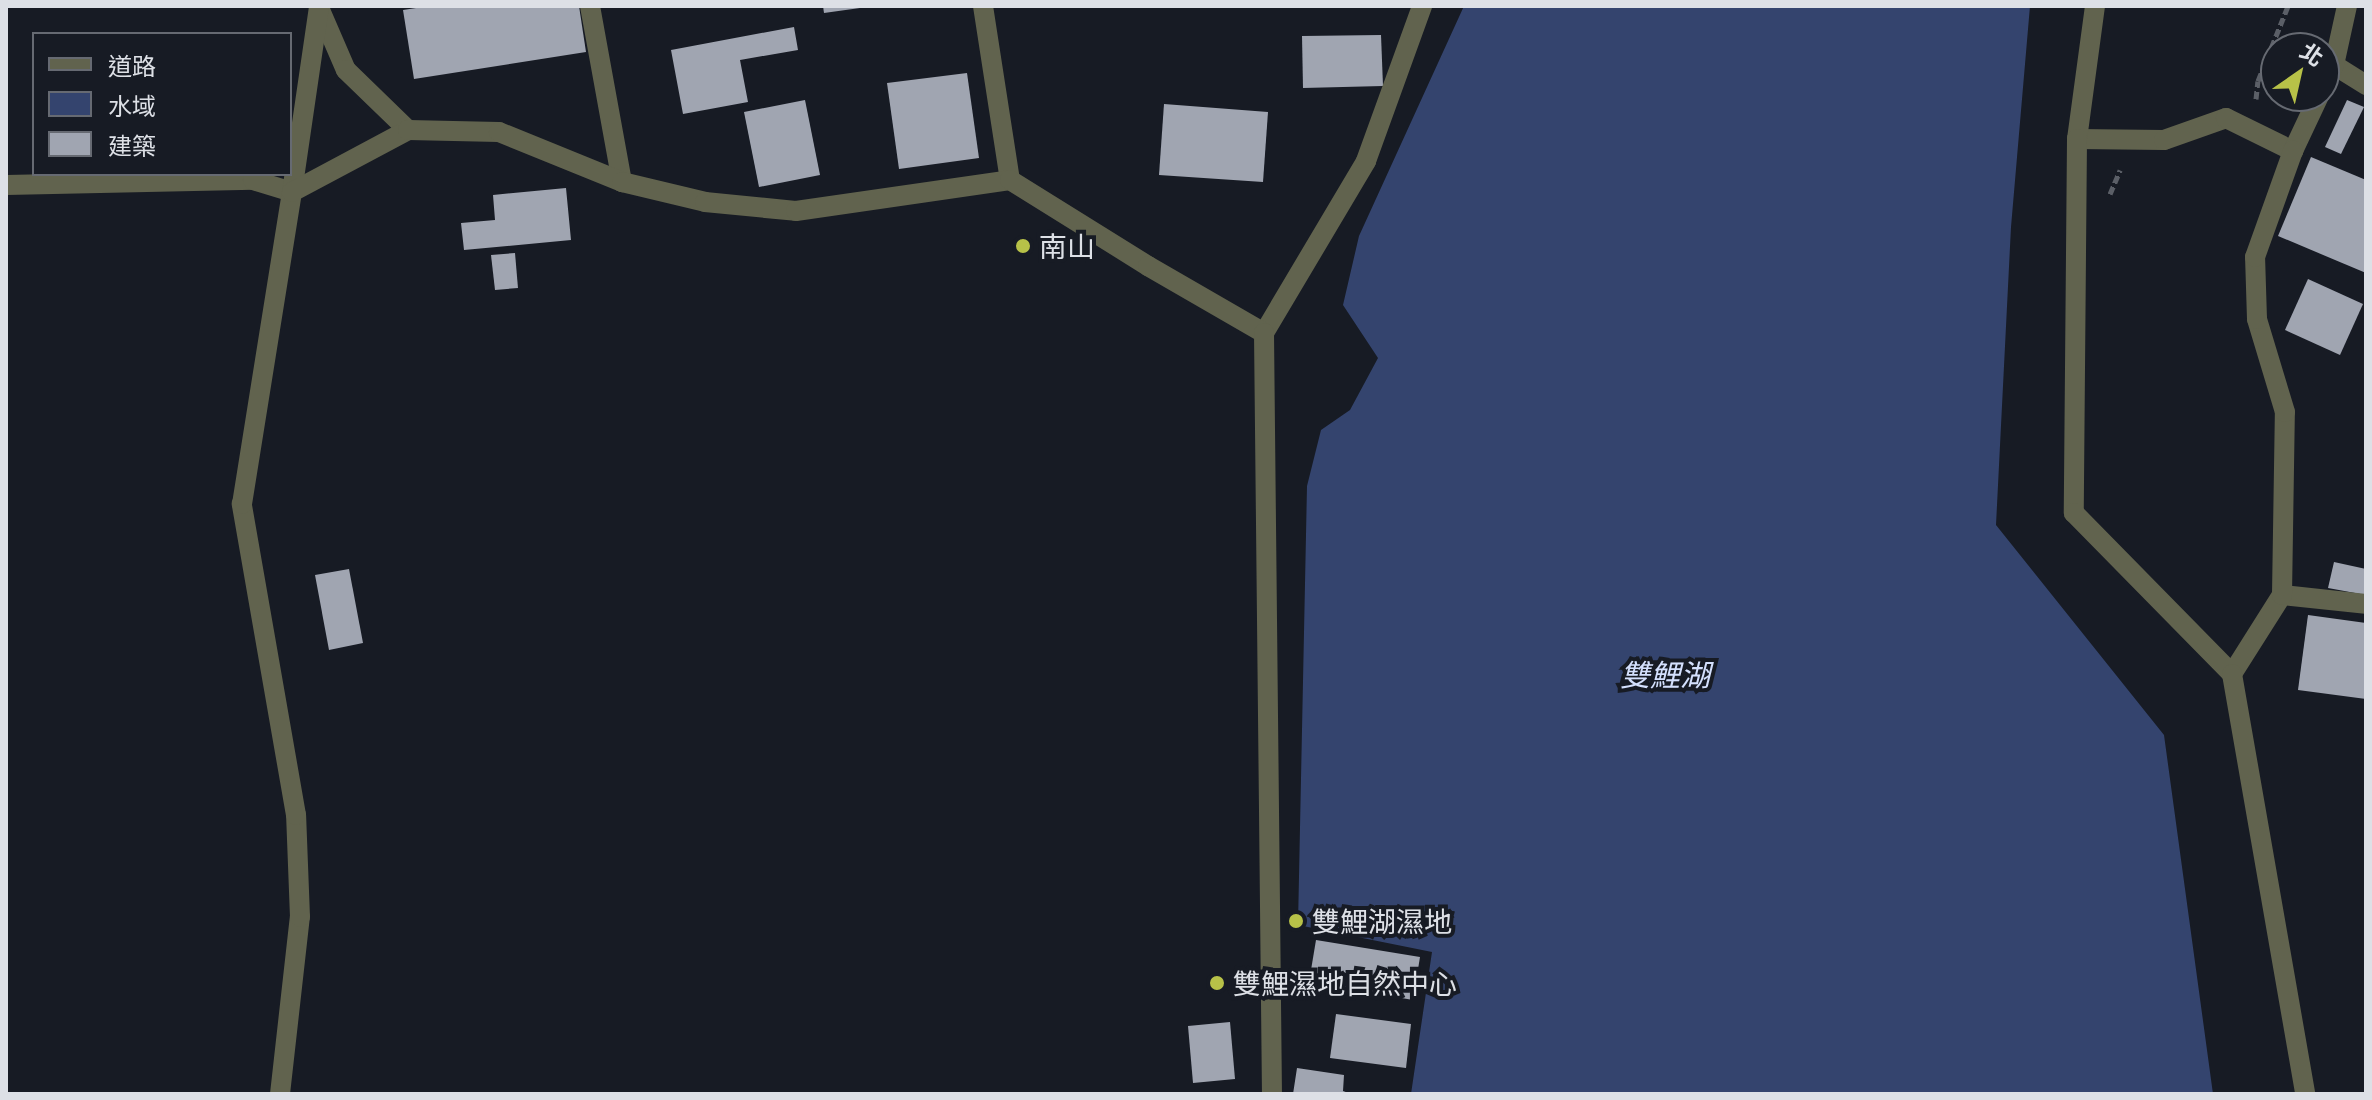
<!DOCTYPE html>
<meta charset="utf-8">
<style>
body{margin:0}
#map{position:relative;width:2372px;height:1100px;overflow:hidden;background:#171b24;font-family:"Exo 2","Noto Sans TC",sans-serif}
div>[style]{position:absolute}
.water>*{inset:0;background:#34446e}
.building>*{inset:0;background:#a0a5b1}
.path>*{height:5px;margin-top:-2.5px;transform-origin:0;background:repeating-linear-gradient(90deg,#5b5f67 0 8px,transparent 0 12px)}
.service>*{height:20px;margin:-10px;padding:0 10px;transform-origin:10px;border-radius:10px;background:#61634e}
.minor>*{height:20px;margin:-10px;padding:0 10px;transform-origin:10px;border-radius:10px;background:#61634e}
.dots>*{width:22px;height:22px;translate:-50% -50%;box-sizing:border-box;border:4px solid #171b24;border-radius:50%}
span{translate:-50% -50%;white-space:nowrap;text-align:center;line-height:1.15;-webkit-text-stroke:8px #171b24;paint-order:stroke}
.poi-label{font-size:28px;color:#dde0e6}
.left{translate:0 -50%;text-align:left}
.water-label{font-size:30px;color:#d4e0fd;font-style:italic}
.frame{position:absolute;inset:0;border:8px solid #dde0e6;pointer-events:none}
.legend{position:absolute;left:32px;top:32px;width:260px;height:144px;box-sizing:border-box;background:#171b24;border:2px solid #666a72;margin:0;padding:10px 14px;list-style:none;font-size:24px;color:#dde0e6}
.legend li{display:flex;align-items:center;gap:16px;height:40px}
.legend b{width:40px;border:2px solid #666a72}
.north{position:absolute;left:2260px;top:32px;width:80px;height:80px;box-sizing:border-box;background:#171b24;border:2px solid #666a72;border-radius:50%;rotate:34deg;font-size:22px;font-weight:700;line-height:32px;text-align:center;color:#dde0e6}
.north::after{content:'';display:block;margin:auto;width:28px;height:36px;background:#b7c148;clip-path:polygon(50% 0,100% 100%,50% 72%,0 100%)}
</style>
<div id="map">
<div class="water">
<i style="clip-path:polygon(1464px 6px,2030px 6px,2011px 227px,1996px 525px,2164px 735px,2213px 1094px,1411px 1094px,1432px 952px,1298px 925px,1307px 486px,1321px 430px,1350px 410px,1378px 358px,1343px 305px,1359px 236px)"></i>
</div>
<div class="building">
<i style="clip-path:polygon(429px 6px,579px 6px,586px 52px,414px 79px,403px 10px)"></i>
<i style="clip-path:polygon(823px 6px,860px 6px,860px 8px,824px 13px)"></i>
<i style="clip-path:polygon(794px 27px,798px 50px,740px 60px,748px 102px,683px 114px,671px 50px)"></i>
<i style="clip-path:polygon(1381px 35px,1383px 86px,1303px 88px,1302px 36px)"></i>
<i style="clip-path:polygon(967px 73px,979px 158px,899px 169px,887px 83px)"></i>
<i style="clip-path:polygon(805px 100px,820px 175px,759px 187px,744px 112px)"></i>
<i style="clip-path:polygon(2347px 100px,2364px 107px,2341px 154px,2325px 147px)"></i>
<i style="clip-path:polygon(1164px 104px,1268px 112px,1263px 182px,1159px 175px)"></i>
<i style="clip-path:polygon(2311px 157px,2366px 180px,2366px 273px,2278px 236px)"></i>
<i style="clip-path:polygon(566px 188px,571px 240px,464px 250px,461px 223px,495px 220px,493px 195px)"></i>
<i style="clip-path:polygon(515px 253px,518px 288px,495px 290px,491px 255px)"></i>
<i style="clip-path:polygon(2308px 279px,2363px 304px,2340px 355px,2285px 330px)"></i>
<i style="clip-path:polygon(2334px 562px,2366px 569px,2366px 595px,2328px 588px)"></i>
<i style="clip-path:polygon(349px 569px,363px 643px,329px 650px,315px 575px)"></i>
<i style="clip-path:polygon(2308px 615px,2366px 623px,2366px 699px,2298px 690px)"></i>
<i style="clip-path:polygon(1316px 940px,1420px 957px,1413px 1000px,1309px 982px)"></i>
<i style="clip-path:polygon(1336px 1014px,1411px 1024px,1406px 1068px,1330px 1058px)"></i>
<i style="clip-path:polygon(1230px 1022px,1235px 1079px,1193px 1083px,1188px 1026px)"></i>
<i style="clip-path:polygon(1297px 1068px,1344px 1075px,1343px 1091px,1351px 1094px,1293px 1094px)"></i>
</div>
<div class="path">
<i style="left:2256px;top:99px;width:18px;rotate:-84deg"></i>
<i style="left:2258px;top:81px;width:81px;rotate:-68.2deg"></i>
<i style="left:2110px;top:194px;width:26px;rotate:-67deg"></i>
</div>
<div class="service">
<i style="left:2334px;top:65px;width:38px;rotate:32deg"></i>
<i style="left:2324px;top:86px;width:23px;rotate:-65deg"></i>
<i style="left:2334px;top:65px;width:60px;rotate:-77.6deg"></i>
<i style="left:2077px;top:139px;width:87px;rotate:0.7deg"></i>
<i style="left:2164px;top:140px;width:66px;rotate:-19.5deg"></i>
<i style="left:2226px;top:118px;width:75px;rotate:26.2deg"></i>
<i style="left:2293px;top:151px;width:61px;rotate:-64.7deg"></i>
<i style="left:6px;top:185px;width:247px;rotate:-1.2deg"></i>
<i style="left:253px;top:180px;width:41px;rotate:17.1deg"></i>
<i style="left:1264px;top:333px;width:200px;rotate:-59.3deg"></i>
<i style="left:1366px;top:161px;width:165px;rotate:-70.1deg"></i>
<i style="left:2282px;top:595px;width:84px;rotate:6.1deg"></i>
<i style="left:2232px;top:674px;width:93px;rotate:-57.7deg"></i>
<i style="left:2282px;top:595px;width:183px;rotate:-89.1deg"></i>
<i style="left:2285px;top:412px;width:97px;rotate:-106.8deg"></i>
<i style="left:2257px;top:319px;width:62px;rotate:-91.8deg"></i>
<i style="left:2255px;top:257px;width:113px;rotate:-70.3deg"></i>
</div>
<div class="minor">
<i style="left:590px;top:6px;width:179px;rotate:79.7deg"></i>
<i style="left:983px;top:6px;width:176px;rotate:81.2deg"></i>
<i style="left:2095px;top:6px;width:134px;rotate:97.7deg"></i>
<i style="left:2077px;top:139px;width:374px;rotate:90.5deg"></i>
<i style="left:2074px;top:513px;width:226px;rotate:45.5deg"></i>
<i style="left:2232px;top:674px;width:426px;rotate:80.1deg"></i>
<i style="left:320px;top:10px;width:65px;rotate:66.6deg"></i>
<i style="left:346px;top:70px;width:86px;rotate:44.1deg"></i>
<i style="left:292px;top:192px;width:186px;rotate:-81.7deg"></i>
<i style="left:280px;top:1094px;width:178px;rotate:-83.6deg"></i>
<i style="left:300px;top:917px;width:102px;rotate:-92.2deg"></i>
<i style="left:296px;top:815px;width:316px;rotate:-99.9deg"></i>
<i style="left:242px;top:504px;width:316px;rotate:-80.9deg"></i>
<i style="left:292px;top:192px;width:132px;rotate:-28.1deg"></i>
<i style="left:408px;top:130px;width:91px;rotate:1.3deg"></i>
<i style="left:499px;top:132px;width:133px;rotate:22.1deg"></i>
<i style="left:622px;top:182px;width:85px;rotate:13.5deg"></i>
<i style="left:705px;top:202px;width:91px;rotate:5.6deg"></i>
<i style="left:796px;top:211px;width:216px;rotate:-8.2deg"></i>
<i style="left:1010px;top:180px;width:163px;rotate:31.9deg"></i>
<i style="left:1148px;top:266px;width:134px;rotate:30deg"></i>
<i style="left:1264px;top:333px;width:761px;rotate:89.4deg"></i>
</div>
<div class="dots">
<i style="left:1023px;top:246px;background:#b7c148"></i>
<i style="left:1296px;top:921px;background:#b7c148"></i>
<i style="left:1217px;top:983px;background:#b7c148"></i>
</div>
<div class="poi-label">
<span class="left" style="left:1039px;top:246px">南山</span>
<span class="left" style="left:1312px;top:921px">雙鯉湖濕地</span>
<span class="left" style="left:1233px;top:983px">雙鯉濕地自然中心</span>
</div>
<div class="water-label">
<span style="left:1665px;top:674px">雙鯉湖</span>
</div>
<div class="frame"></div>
<ul class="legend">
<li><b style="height:10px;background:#61634e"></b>道路</li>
<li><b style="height:22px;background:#34446e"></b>水域</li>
<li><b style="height:22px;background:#a0a5b1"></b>建築</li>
</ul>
<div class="north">北</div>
</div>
